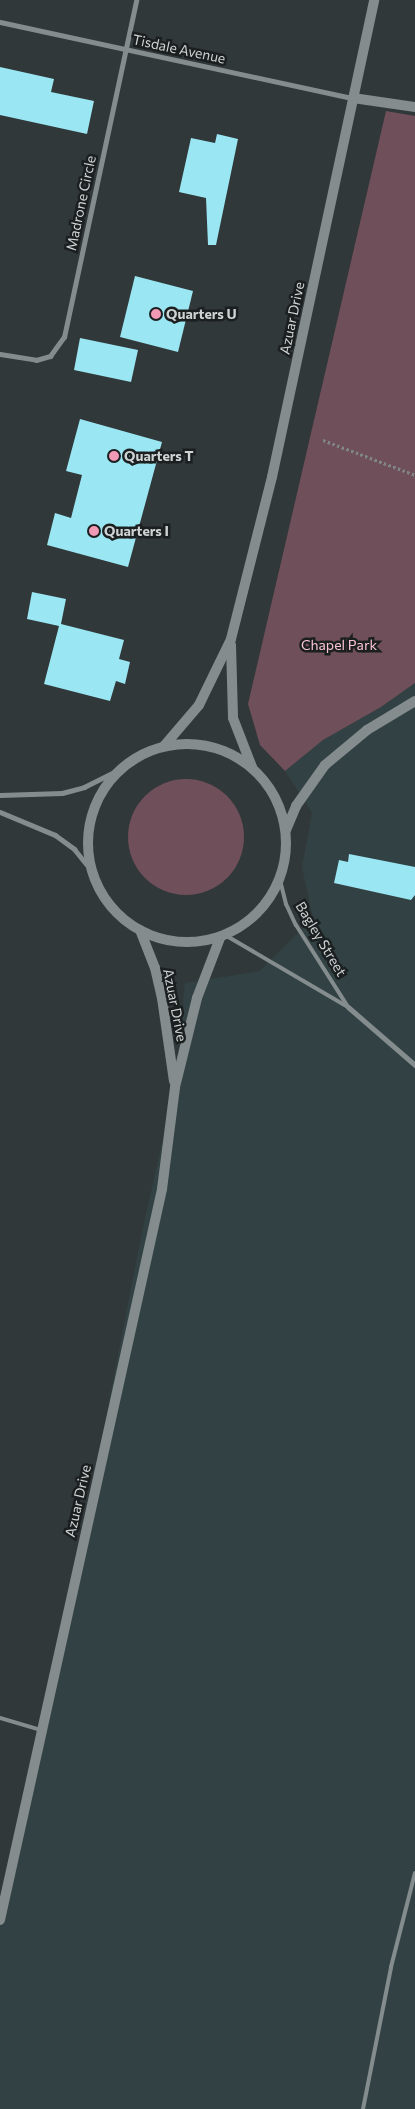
<!DOCTYPE html>
<style>
body{margin:0}
#map{position:relative;width:415px;height:2109px;overflow:hidden;background:#31383a;font-family:Commissioner,sans-serif}
div>[style]{position:absolute}
.built>*{inset:0;background:#324244}
.green>*{inset:0;background:#6f4f59}
.round{border-radius:50%}
.building>*{inset:0;background:#9ae6f2}
.path>*{height:3px;margin-top:-1.5px;transform-origin:0;background:repeating-linear-gradient(90deg,#808687 0 2.5px,transparent 0 5px)}
.lane>*{height:4px;margin:-2px;padding:0 2px;transform-origin:2px;border-radius:2px;background:#848c8e}
.street>*{height:5px;margin:-2.5px;padding:0 2.5px;transform-origin:2.5px;border-radius:2.5px;background:#848c8e}
.secondary>*{height:10px;margin:-5px;padding:0 5px;transform-origin:5px;border-radius:5px;background:#848c8e}
.secondary>.ring{margin:-5px;padding:0;box-sizing:content-box;background:none;border:10px solid #848c8e;border-radius:50%}
.dots>*{width:14px;height:14px;translate:-50% -50%;box-sizing:border-box;border:2px solid #1b1f1f;border-radius:50%}
span{translate:-50% -50%;white-space:nowrap;text-align:center;line-height:1.15;-webkit-text-stroke:5px #1b1f1f;paint-order:stroke}
.street-label{font-size:14px;color:#ced3d4}
.poi-label{font-size:14px;color:#ced3d4;font-weight:700}
.left{translate:0 -50%;text-align:left}
.park-label{font-size:14px;color:#fac4d4}
</style>
<div id="map">
<div class="built">
<i style="clip-path:polygon(415px 683px,415px 2109px,0 2109px,0 1920px,103px 1433px,142px 1232px,175px 1087px,185px 983px,260px 971px,313px 918px,302px 867px,312px 813px,285px 771px,323px 740px,381px 707px)"></i>
</div>
<div class="green">
<i style="clip-path:polygon(386px 111px,415px 116px,415px 683px,381px 707px,323px 740px,285px 771px,260px 745px,248px 704px)"></i>
<i class="round" style="left:128px;top:779px;width:116px;height:116px"></i>
</div>
<div class="building">
<i style="clip-path:polygon(0 67px,54px 79px,51px 92px,94px 101px,87px 134px,0 115px)"></i>
<i style="clip-path:polygon(217px 134px,238px 139px,216px 245px,208px 245px,206px 198px,179px 192px,191px 138px,215px 143px)"></i>
<i style="clip-path:polygon(135px 276px,193px 291px,178px 352px,120px 337px)"></i>
<i style="clip-path:polygon(80px 338px,138px 350px,131px 382px,74px 370px)"></i>
<i style="clip-path:polygon(80px 419px,162px 442px,128px 567px,47px 545px,55px 513px,71px 518px,82px 475px,66px 471px)"></i>
<i style="clip-path:polygon(32px 592px,66px 599px,61px 624px,124px 640px,119px 659px,130px 662px,125px 684px,116px 681px,110px 701px,44px 684px,59px 626px,27px 619px)"></i>
<i style="clip-path:polygon(349px 854px,415px 867px,415px 895px,411px 900px,334px 883px,339px 860px,348px 862px)"></i>
</div>
<div class="path">
<i style="left:323px;top:440px;width:98px;rotate:20.8deg"></i>
</div>
<div class="lane">
<i style="left:280px;top:880px;width:25px;rotate:76deg"></i>
<i style="left:286px;top:904px;width:23px;rotate:65deg"></i>
<i style="left:296px;top:925px;width:97px;rotate:57.6deg"></i>
<i style="left:225px;top:935px;width:140px;rotate:30.4deg"></i>
<i style="left:0;top:1718px;width:43px;rotate:16.3deg"></i>
<i style="left:363px;top:2109px;width:145px;rotate:-78.8deg"></i>
<i style="left:391px;top:1967px;width:97px;rotate:-75.7deg"></i>
</div>
<div class="street">
<i style="left:0;top:22px;width:361px;rotate:12.2deg"></i>
<i style="left:0;top:354px;width:36px;rotate:9deg"></i>
<i style="left:36px;top:360px;width:15px;rotate:-16deg"></i>
<i style="left:50px;top:356px;width:24px;rotate:-54deg"></i>
<i style="left:64px;top:337px;width:345px;rotate:-77.9deg"></i>
<i style="left:0;top:795px;width:62px;rotate:-1.8deg"></i>
<i style="left:62px;top:793px;width:23px;rotate:-15deg"></i>
<i style="left:84px;top:787px;width:42px;rotate:-26.6deg"></i>
<i style="left:0;top:812px;width:60px;rotate:22.7deg"></i>
<i style="left:55px;top:835px;width:24px;rotate:36deg"></i>
<i style="left:74px;top:849px;width:28px;rotate:51deg"></i>
<i style="left:348px;top:1007px;width:89px;rotate:40.9deg"></i>
</div>
<div class="secondary">
<i style="left:353px;top:98px;width:63px;rotate:8.3deg"></i>
<i style="left:231px;top:645px;width:73px;rotate:88.4deg"></i>
<i style="left:233px;top:718px;width:53px;rotate:68.8deg"></i>
<i class="ring" style="left:88px;top:744px;width:188px;height:188px"></i>
<i style="left:164px;top:746px;width:54px;rotate:-49.5deg"></i>
<i style="left:199px;top:705px;width:73px;rotate:-64.1deg"></i>
<i style="left:231px;top:639px;width:167px;rotate:-75.8deg"></i>
<i style="left:272px;top:477px;width:488px;rotate:-77.9deg"></i>
<i style="left:286px;top:830px;width:26px;rotate:-67deg"></i>
<i style="left:296px;top:806px;width:50px;rotate:-54.7deg"></i>
<i style="left:325px;top:765px;width:55px;rotate:-39.8deg"></i>
<i style="left:367px;top:730px;width:56px;rotate:-31.1deg"></i>
<i style="left:140px;top:930px;width:41px;rotate:68.5deg"></i>
<i style="left:155px;top:968px;width:31px;rotate:77deg"></i>
<i style="left:162px;top:998px;width:84px;rotate:81.8deg"></i>
<i style="left:0;top:1920px;width:749px;rotate:-77.5deg"></i>
<i style="left:162px;top:1189px;width:103px;rotate:-82.7deg"></i>
<i style="left:175px;top:1087px;width:92px;rotate:-76.1deg"></i>
<i style="left:197px;top:998px;width:64px;rotate:-69deg"></i>
</div>
<div class="dots">
<i style="left:156px;top:314px;background:#f09ab6"></i>
<i style="left:114px;top:456px;background:#f09ab6"></i>
<i style="left:94px;top:531px;background:#f09ab6"></i>
</div>
<div class="street-label">
<span style="left:179px;top:49px;rotate:12deg">Tisdale Avenue</span>
<span style="left:81px;top:203px;rotate:-78deg">Madrone Circle</span>
<span style="left:292px;top:318px;rotate:-78deg">Azuar Drive</span>
<span style="left:321px;top:939px;rotate:59deg">Bagley Street</span>
<span style="left:175px;top:1005px;rotate:79deg">Azuar Drive</span>
<span style="left:78px;top:1501px;rotate:-77deg">Azuar Drive</span>
</div>
<div class="poi-label">
<span class="left" style="left:166px;top:314px">Quarters U</span>
<span class="left" style="left:124px;top:456px">Quarters T</span>
<span class="left" style="left:104px;top:531px">Quarters I</span>
</div>
<div class="park-label">
<span style="left:339px;top:645px">Chapel Park</span>
</div>
</div>
